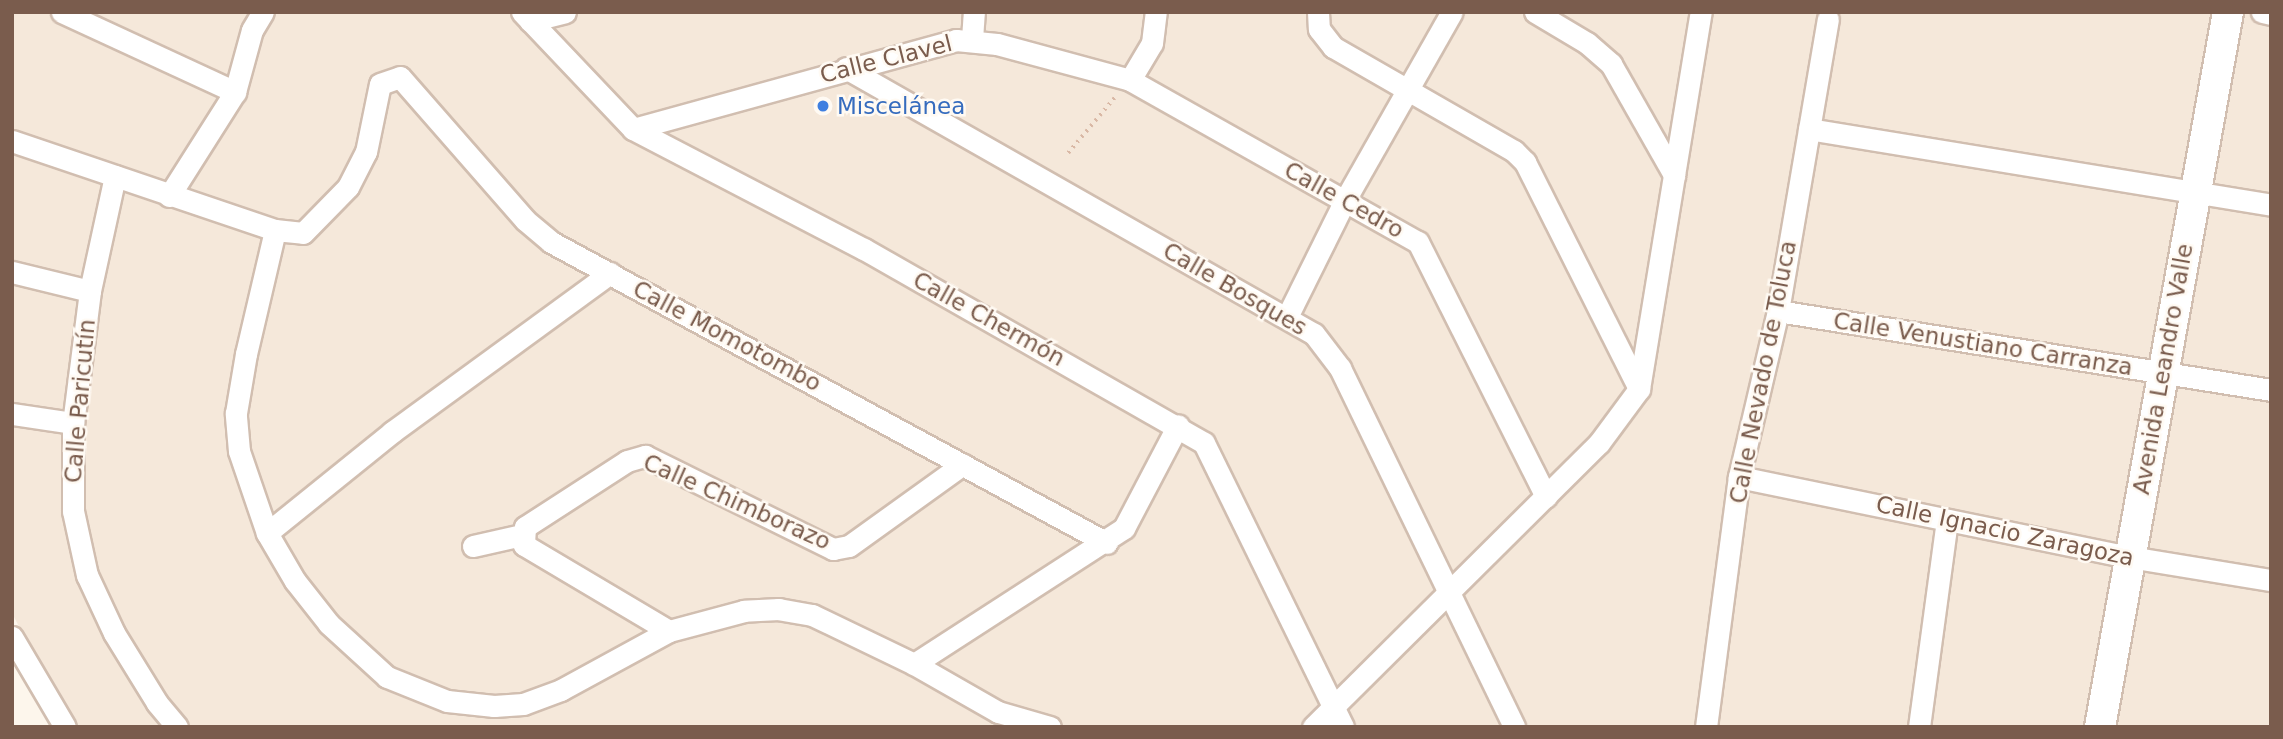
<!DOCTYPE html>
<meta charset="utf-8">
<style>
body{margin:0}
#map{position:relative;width:2283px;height:739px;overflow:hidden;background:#fdf6ec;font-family:"DejaVu Sans",sans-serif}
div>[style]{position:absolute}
.residential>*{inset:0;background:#f5e8da}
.path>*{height:3.5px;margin-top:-1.75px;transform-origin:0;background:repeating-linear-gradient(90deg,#d9b8a5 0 2px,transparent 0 7px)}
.roads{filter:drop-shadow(2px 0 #d1beb0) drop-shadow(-2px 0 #d1beb0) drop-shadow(0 2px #d1beb0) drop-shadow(0 -2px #d1beb0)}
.street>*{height:21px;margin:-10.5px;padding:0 10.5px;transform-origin:10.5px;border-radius:10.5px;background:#fff}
.secondary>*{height:30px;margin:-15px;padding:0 15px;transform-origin:15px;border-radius:15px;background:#fff}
.dots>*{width:19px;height:19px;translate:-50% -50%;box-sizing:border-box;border:4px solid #fffaf3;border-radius:50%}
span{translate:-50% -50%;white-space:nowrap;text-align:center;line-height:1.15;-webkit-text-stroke:5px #fffaf3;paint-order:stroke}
.street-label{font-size:23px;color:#7a5c4d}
.shop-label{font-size:23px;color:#366cbe}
.left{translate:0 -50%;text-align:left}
.frame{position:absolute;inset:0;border:14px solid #7a5c4d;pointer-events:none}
</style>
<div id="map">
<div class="residential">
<i style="clip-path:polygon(12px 12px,2271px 12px,2271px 727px,71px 727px,12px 613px)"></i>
</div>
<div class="path">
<i style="left:1068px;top:153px;width:75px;rotate:-49.9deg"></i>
</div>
<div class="roads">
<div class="street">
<i style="left:62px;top:12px;width:191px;rotate:24.8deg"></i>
<i style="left:522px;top:12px;width:161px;rotate:46.5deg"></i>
<i style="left:633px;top:129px;width:260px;rotate:27.5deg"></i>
<i style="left:864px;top:249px;width:391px;rotate:29.7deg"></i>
<i style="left:1204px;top:443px;width:316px;rotate:63.9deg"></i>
<i style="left:1318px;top:12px;width:17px;rotate:87deg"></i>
<i style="left:1319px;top:29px;width:23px;rotate:52deg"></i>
<i style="left:1333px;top:47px;width:209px;rotate:29.9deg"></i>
<i style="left:1514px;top:151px;width:16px;rotate:45deg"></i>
<i style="left:1525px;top:162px;width:254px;rotate:63.3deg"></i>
<i style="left:1535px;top:12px;width:61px;rotate:30.8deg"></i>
<i style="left:1587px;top:43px;width:32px;rotate:41deg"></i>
<i style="left:1611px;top:64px;width:128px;rotate:60.4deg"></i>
<i style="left:2262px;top:12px;width:9px;rotate:13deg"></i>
<i style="left:530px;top:21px;width:36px;rotate:-14deg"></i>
<i style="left:972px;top:39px;width:27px;rotate:-86deg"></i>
<i style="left:846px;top:68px;width:538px;rotate:29.61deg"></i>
<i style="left:1314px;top:334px;width:43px;rotate:52.6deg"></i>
<i style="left:1340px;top:368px;width:399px;rotate:64.1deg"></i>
<i style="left:1130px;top:80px;width:43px;rotate:-59.3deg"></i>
<i style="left:1152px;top:43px;width:31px;rotate:-83deg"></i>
<i style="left:633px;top:129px;width:335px;rotate:-15.4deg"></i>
<i style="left:956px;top:40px;width:41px;rotate:5.6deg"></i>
<i style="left:997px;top:44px;width:138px;rotate:15.1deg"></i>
<i style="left:1130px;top:80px;width:330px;rotate:29.4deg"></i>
<i style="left:1418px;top:242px;width:285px;rotate:63.3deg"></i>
<i style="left:1809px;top:129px;width:468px;rotate:9.3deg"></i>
<i style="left:12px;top:141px;width:278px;rotate:18.7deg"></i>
<i style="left:115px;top:176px;width:118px;rotate:102.3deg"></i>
<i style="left:90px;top:291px;width:133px;rotate:97.3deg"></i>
<i style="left:73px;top:423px;width:88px;rotate:90deg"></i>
<i style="left:73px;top:511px;width:66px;rotate:77.7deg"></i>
<i style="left:87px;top:575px;width:64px;rotate:65deg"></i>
<i style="left:114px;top:633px;width:82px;rotate:58.4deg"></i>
<i style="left:157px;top:703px;width:31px;rotate:50deg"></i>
<i style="left:169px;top:196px;width:123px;rotate:-57.6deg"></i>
<i style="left:235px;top:92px;width:64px;rotate:-74.7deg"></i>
<i style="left:252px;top:30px;width:21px;rotate:-59deg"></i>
<i style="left:12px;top:272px;width:80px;rotate:13.7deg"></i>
<i style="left:1778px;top:311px;width:499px;rotate:9.1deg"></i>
<i style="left:1287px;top:317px;width:131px;rotate:-63.6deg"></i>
<i style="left:1345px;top:200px;width:216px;rotate:-60.4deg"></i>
<i style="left:12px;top:414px;width:62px;rotate:8.4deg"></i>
<i style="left:1739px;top:477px;width:399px;rotate:11.6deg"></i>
<i style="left:2130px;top:557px;width:143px;rotate:9.3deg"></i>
<i style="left:267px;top:533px;width:161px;rotate:-38.9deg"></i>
<i style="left:392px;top:432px;width:270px;rotate:-36.1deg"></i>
<i style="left:473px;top:546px;width:50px;rotate:-12.7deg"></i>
<i style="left:669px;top:631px;width:169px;rotate:-149.3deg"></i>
<i style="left:524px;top:545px;width:18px;rotate:-87deg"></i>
<i style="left:525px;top:527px;width:121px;rotate:-32.9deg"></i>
<i style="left:627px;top:461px;width:19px;rotate:-16deg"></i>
<i style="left:645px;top:456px;width:210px;rotate:26.3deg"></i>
<i style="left:833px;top:549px;width:16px;rotate:-11deg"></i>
<i style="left:849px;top:546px;width:140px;rotate:-35.7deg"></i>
<i style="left:12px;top:637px;width:104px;rotate:59.5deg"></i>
<i style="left:914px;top:664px;width:250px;rotate:-32.9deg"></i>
<i style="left:1124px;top:528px;width:116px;rotate:-62.3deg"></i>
<i style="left:1050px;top:727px;width:54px;rotate:-163.9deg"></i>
<i style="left:998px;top:712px;width:97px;rotate:-150.3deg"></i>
<i style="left:914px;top:664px;width:113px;rotate:-154.3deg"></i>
<i style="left:812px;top:615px;width:34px;rotate:-170deg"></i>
<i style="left:779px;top:609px;width:35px;rotate:177deg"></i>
<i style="left:744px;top:611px;width:78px;rotate:165.1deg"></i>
<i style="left:669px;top:631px;width:123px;rotate:151.4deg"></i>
<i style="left:561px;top:690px;width:40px;rotate:159.8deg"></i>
<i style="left:523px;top:704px;width:29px;rotate:176deg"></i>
<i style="left:494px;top:706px;width:47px;rotate:-173.9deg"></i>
<i style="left:447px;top:701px;width:65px;rotate:-158.2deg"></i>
<i style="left:387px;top:677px;width:79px;rotate:-137.6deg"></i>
<i style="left:329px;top:624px;width:55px;rotate:-128.3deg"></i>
<i style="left:295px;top:581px;width:56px;rotate:-120.3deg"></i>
<i style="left:267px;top:533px;width:87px;rotate:-108.9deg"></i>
<i style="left:239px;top:451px;width:38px;rotate:-95deg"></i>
<i style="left:236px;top:413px;width:60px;rotate:-80.4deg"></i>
<i style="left:246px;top:354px;width:127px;rotate:-76.8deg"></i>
<i style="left:275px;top:230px;width:28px;rotate:6deg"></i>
<i style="left:303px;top:233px;width:64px;rotate:-45.6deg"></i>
<i style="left:348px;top:187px;width:39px;rotate:-63deg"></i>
<i style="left:366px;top:152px;width:69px;rotate:-78.4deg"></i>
<i style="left:380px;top:84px;width:21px;rotate:-19deg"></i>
<i style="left:400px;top:77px;width:190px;rotate:48.8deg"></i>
<i style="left:525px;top:220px;width:34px;rotate:40deg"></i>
<i style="left:551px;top:242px;width:632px;rotate:28.43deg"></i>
<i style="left:1313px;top:727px;width:403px;rotate:-44.8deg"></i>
<i style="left:1599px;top:443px;width:67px;rotate:-53.5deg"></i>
<i style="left:1639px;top:389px;width:382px;rotate:-80.7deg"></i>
<i style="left:1706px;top:727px;width:252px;rotate:-82.5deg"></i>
<i style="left:1739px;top:477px;width:171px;rotate:-76.8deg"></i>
<i style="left:1778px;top:311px;width:296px;rotate:-80.3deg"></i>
<i style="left:1919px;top:727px;width:209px;rotate:-82.3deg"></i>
</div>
<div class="secondary">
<i style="left:2100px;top:727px;width:726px;rotate:-79.85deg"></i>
</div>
</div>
<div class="dots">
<i style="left:823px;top:106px;background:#3f7fe0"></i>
</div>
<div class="street-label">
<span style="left:886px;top:59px;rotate:-14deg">Calle Clavel</span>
<span style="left:1344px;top:200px;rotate:29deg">Calle Cedro</span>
<span style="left:1235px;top:289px;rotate:30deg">Calle Bosques</span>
<span style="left:989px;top:319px;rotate:29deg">Calle Chermón</span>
<span style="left:727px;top:336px;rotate:28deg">Calle Momotombo</span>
<span style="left:1983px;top:344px;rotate:9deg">Calle Venustiano Carranza</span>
<span style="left:2163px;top:369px;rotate:-80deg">Avenida Leandro Valle</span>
<span style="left:1763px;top:372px;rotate:-79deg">Calle Nevado de Toluca</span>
<span style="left:80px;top:401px;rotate:-85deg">Calle Paricutín</span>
<span style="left:737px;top:502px;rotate:24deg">Calle Chimborazo</span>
<span style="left:2005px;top:531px;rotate:12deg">Calle Ignacio Zaragoza</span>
</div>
<div class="shop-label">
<span class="left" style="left:837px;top:106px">Miscelánea</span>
</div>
<div class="frame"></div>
</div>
